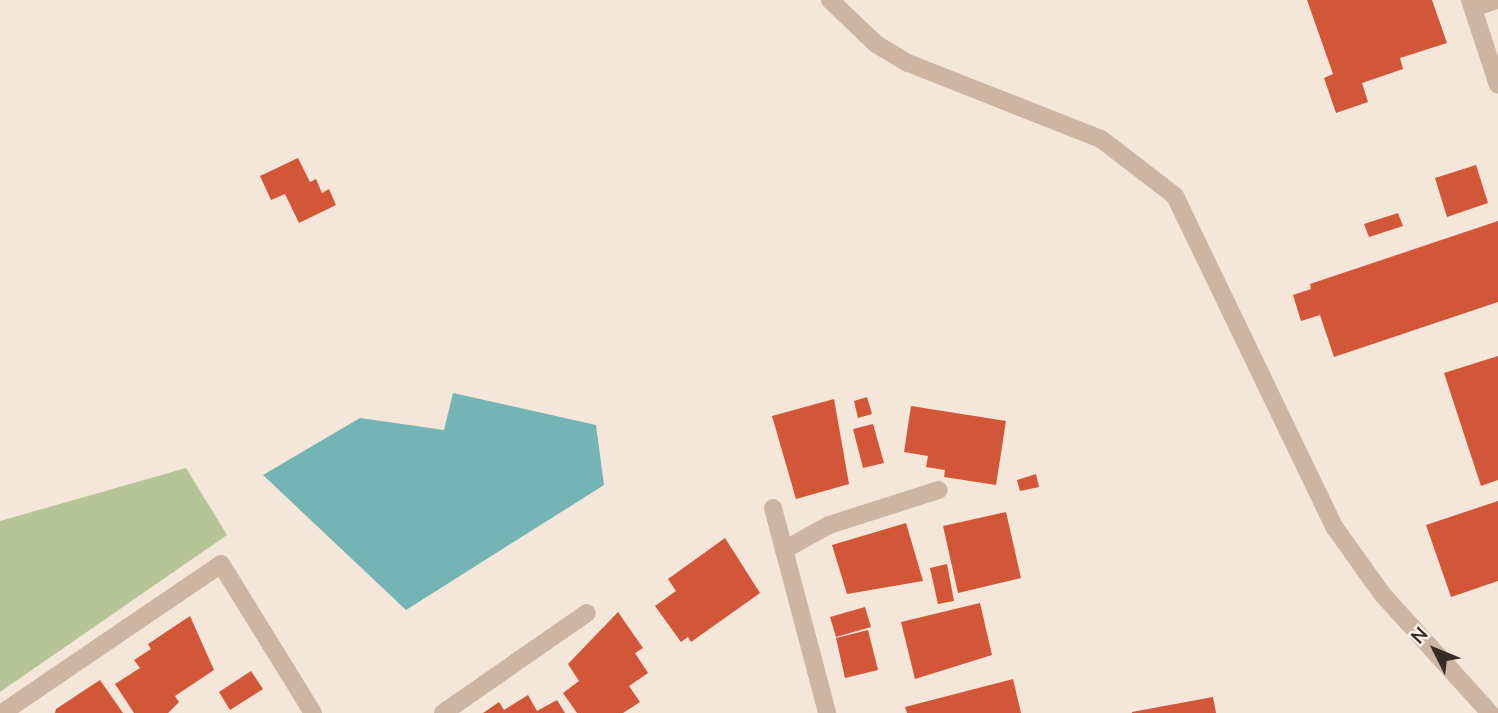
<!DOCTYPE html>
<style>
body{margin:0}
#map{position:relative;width:1498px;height:713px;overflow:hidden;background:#f4e6d9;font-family:"Nunito Sans",sans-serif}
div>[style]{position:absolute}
.green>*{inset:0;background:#b7c497}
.water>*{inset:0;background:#75b4b4}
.building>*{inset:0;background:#d25739}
.street>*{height:18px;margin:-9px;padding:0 9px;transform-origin:9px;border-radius:9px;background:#cdb5a4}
span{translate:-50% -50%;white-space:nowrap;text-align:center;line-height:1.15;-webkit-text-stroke:5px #fbf0e6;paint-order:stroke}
.north{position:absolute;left:1400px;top:615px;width:70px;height:70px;-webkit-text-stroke:5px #fbf0e6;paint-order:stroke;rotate:313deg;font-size:19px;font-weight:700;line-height:28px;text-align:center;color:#382b26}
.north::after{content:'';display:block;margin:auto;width:24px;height:32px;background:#382b26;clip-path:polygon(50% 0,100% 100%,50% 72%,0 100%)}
</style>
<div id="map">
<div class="green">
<i style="clip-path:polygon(186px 468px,227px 535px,0 692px,0 521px)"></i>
</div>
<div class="water">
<i style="clip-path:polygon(453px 393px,596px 425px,604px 485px,406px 610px,263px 475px,360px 418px,444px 430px)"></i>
</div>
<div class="building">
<i style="clip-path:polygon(1307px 0,1432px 0,1447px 43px,1400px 58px,1403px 69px,1362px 83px,1368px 102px,1336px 113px,1324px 78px,1333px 74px)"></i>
<i style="clip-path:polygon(298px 158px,310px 182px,316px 179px,322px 193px,329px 189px,336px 205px,299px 223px,285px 194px,271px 200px,260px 176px)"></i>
<i style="clip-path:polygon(1476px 165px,1488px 203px,1447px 217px,1435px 178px)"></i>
<i style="clip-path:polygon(1398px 213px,1403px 226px,1369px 237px,1364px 224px)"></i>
<i style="clip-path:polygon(1498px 221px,1498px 302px,1334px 357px,1320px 315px,1301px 321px,1293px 295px,1311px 289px,1310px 284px)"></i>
<i style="clip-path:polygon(1498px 356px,1498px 480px,1481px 486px,1444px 373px)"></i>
<i style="clip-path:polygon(867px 397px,872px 414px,858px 418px,854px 401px)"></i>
<i style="clip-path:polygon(834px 399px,849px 484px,796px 499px,772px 416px)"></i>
<i style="clip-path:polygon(911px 406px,1006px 421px,996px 485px,944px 477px,945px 470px,926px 467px,928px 456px,904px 452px)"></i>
<i style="clip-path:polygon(873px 424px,884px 463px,863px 468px,853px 429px)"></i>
<i style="clip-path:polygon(1036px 474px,1039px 487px,1020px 491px,1017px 480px)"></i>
<i style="clip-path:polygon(1498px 501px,1498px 581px,1451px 597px,1426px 525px)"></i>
<i style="clip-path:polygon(1006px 512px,1021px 578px,958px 593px,943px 526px)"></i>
<i style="clip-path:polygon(906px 523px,923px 581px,847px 594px,832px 545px)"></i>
<i style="clip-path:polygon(725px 538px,760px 593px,691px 642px,688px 637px,681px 642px,655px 606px,676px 591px,668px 579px)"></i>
<i style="clip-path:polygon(947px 564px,954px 601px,938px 604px,930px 568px)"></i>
<i style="clip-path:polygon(980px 603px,992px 655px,915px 679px,901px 622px)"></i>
<i style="clip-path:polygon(865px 607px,871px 627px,836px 637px,830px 617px)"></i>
<i style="clip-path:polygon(618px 612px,643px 648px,635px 653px,648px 673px,629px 686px,640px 702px,623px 713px,577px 713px,563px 693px,579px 681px,568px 664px)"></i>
<i style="clip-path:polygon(190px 616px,214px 670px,175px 696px,179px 702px,168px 713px,134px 713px,115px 684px,140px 668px,134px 660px,151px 649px,148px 644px)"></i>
<i style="clip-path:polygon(868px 630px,878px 670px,845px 678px,836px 638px)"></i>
<i style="clip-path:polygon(251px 671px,263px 689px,230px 710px,219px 692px)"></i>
<i style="clip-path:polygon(1013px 679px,1021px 713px,907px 713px,905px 707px)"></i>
<i style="clip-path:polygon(100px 680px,123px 713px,55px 713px,56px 709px)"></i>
<i style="clip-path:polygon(528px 695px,537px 711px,557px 700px,565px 713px,483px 713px,499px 702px,504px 710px)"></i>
<i style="clip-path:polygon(1213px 697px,1216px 713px,1132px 713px,1132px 712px)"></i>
</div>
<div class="street">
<i style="left:830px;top:0;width:64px;rotate:43.7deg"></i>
<i style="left:876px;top:44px;width:37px;rotate:31deg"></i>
<i style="left:908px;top:63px;width:207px;rotate:21.5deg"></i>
<i style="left:1101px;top:139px;width:93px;rotate:37.6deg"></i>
<i style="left:1175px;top:196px;width:369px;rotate:64.3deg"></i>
<i style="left:1335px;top:528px;width:82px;rotate:54.4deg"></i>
<i style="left:1383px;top:595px;width:159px;rotate:47.8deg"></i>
<i style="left:1470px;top:0;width:89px;rotate:71.8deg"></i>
<i style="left:1473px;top:8px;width:24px;rotate:-19deg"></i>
<i style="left:773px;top:508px;width:212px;rotate:75.2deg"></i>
<i style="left:784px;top:550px;width:51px;rotate:-29.1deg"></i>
<i style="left:829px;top:525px;width:115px;rotate:-17.7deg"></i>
<i style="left:2px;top:713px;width:265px;rotate:-34.2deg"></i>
<i style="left:221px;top:564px;width:175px;rotate:58.3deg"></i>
<i style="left:443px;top:713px;width:175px;rotate:-34.8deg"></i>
</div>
<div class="north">N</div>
</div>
